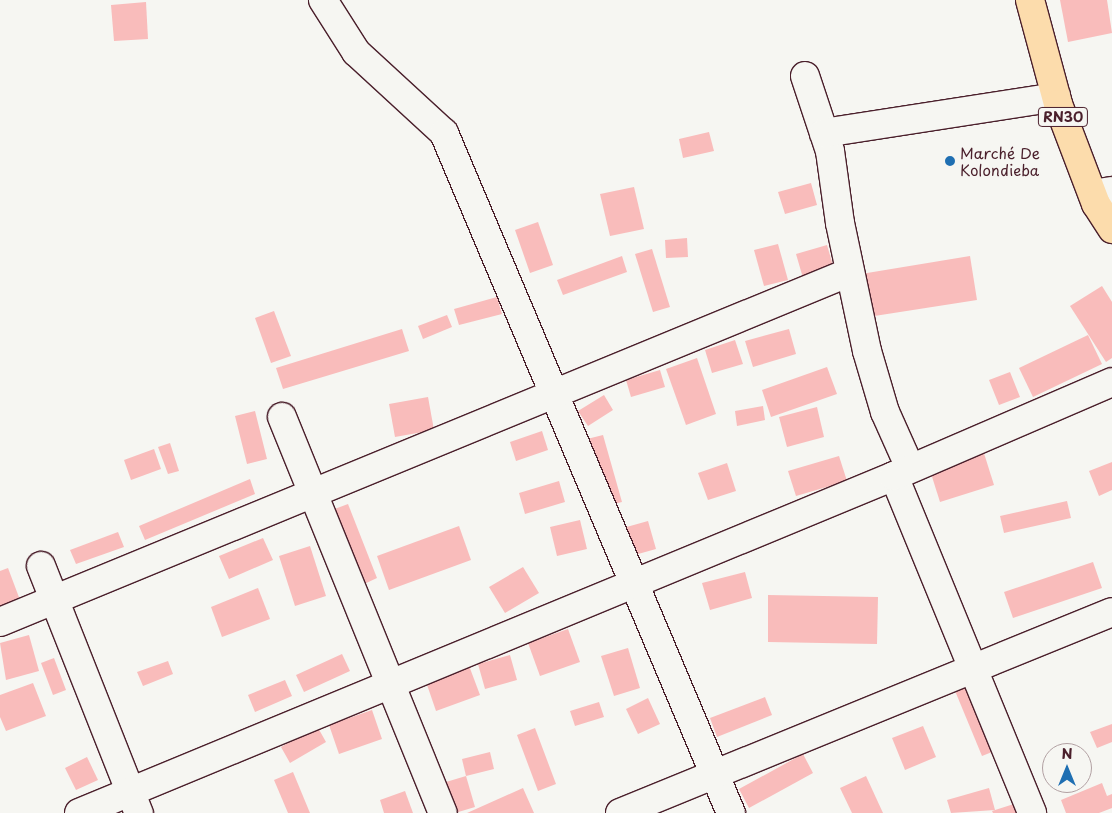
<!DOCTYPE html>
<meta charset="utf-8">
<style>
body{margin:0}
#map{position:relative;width:1112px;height:813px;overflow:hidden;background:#f6f6f2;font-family:"Playpen Sans",sans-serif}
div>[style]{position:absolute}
.building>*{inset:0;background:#f9bcbb}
.roads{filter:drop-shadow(1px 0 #4a1f2b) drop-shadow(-1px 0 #4a1f2b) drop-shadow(0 1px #4a1f2b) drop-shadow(0 -1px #4a1f2b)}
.minor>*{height:28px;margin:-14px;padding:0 14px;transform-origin:14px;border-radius:14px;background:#f6f6f2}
.major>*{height:28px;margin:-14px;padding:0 14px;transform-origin:14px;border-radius:14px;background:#fcdcac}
.dots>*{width:14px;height:14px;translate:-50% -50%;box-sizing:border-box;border:2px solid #f6f6f2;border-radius:50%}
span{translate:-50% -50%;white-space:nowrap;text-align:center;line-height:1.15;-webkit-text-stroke:4px #f6f6f2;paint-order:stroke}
.shield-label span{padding:1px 4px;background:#f6f6f2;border:1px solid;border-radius:4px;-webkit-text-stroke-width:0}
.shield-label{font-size:14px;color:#4a1f2b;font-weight:700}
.poi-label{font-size:15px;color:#4a1f2b}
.left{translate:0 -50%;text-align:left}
.north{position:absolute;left:1042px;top:743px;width:50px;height:50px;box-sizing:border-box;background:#f6f6f2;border:1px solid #b1a0a2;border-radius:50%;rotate:0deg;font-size:14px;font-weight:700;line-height:20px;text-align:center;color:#4a1f2b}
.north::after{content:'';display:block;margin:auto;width:18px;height:22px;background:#1f6fb2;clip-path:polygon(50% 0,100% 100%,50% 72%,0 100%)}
</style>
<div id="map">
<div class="building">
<i style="clip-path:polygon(1060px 0,1107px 0,1112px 33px,1068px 42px)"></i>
<i style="clip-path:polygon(146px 2px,148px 39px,114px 41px,111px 5px)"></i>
<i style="clip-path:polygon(709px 132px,714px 151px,683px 158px,679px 139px)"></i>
<i style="clip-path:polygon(811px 183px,817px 205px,785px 214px,778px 192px)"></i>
<i style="clip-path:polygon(634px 187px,644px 229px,610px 236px,600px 194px)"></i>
<i style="clip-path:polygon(538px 222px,553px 265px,530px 273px,515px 230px)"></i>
<i style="clip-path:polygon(687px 238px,688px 257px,666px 258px,665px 240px)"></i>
<i style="clip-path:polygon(778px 244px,788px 280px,764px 286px,754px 250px)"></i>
<i style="clip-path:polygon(827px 245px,834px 269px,803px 278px,796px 254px)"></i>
<i style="clip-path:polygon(652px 249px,670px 307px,653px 312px,635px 254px)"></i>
<i style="clip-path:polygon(622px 256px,627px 272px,563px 295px,557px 280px)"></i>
<i style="clip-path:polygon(970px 256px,977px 300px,868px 317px,861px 274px)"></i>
<i style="clip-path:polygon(1102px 286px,1112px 302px,1112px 358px,1106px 362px,1070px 306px)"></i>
<i style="clip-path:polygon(497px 297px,502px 314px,459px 325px,454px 309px)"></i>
<i style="clip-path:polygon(274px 311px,291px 356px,271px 363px,255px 318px)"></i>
<i style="clip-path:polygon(447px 315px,452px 327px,423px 339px,418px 326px)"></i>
<i style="clip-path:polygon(402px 329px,409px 351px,283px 389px,276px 368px)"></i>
<i style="clip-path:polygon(789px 329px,796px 354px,753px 367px,745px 341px)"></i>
<i style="clip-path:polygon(1088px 335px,1102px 364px,1033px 397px,1019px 368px)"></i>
<i style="clip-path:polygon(735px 340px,743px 364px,712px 373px,705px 350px)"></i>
<i style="clip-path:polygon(697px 358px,716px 414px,686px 425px,666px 369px)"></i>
<i style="clip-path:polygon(827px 367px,837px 394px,771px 417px,762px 390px)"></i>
<i style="clip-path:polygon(660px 370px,665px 387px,631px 397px,626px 380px)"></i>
<i style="clip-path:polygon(1010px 372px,1020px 397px,999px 405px,989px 380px)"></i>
<i style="clip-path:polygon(604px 395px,613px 410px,588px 426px,578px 411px)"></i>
<i style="clip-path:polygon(428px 397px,434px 430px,395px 437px,389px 404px)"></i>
<i style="clip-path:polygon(763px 406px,765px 420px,737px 426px,735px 411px)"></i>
<i style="clip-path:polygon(817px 407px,824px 437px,787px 447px,779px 417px)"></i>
<i style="clip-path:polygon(255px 411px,267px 459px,247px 464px,235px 416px)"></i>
<i style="clip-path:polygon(542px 431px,548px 450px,516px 461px,510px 442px)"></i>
<i style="clip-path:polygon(603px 435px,622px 502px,605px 506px,587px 439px)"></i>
<i style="clip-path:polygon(170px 443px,179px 471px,168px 474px,158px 447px)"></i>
<i style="clip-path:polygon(982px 447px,994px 485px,940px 502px,928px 464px)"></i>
<i style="clip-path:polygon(154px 449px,161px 469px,131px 480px,124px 460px)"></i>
<i style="clip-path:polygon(839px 456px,847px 481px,796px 496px,788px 471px)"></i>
<i style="clip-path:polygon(1112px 462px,1112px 490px,1099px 496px,1089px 471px)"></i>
<i style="clip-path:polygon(727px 463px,736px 491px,708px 500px,698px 473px)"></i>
<i style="clip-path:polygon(250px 479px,255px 494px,145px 540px,139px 526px)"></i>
<i style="clip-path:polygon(559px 481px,565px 502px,525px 514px,519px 493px)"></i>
<i style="clip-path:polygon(1067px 501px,1071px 518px,1004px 533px,1000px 516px)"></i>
<i style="clip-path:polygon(348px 504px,377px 578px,362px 585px,332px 510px)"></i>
<i style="clip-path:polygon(580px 520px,587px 549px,557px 556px,550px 527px)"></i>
<i style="clip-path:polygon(648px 521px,656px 549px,631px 556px,623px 528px)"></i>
<i style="clip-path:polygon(459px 526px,471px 560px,389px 590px,377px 556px)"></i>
<i style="clip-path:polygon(118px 532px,124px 547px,76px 564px,70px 550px)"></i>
<i style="clip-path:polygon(263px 538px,273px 560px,229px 579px,219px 556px)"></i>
<i style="clip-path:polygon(310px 546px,326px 596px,295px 606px,279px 556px)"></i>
<i style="clip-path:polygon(1093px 562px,1102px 588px,1013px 618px,1004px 592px)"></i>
<i style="clip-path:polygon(523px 567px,539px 593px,505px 613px,489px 587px)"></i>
<i style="clip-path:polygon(8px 568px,20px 600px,0 607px,0 571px)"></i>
<i style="clip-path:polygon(745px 572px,752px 598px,710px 610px,702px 583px)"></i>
<i style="clip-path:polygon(258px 588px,270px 619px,222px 637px,211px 607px)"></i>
<i style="clip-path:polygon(768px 595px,878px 597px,877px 644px,768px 642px)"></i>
<i style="clip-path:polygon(568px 629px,580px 662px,540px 676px,528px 643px)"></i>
<i style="clip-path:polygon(29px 635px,39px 671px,6px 680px,0 643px)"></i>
<i style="clip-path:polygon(628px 648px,640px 688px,614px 696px,601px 656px)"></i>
<i style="clip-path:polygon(342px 654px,350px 671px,304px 692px,296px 675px)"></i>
<i style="clip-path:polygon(510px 655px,517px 680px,485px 689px,478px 664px)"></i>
<i style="clip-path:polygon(54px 658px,66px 690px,53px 695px,41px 663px)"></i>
<i style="clip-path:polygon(168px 661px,173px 674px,143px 686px,137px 672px)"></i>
<i style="clip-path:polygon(468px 663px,480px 695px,436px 711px,425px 679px)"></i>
<i style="clip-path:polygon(972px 678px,1002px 748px,982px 756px,953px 686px)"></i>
<i style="clip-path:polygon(285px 680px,292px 696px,255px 712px,248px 695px)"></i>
<i style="clip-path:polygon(33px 683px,46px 716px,6px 731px,0 717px,0 695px)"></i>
<i style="clip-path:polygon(765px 697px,772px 715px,717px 737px,710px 718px)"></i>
<i style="clip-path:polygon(648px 698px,660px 724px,638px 734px,626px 709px)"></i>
<i style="clip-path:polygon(599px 702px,604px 717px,575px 726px,570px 711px)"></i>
<i style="clip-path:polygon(372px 710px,382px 739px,339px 754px,329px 725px)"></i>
<i style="clip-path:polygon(1112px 724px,1112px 742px,1097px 748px,1090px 732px)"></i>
<i style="clip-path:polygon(317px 726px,326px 742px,290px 763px,281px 747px)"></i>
<i style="clip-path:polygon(923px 726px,936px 757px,905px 770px,892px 738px)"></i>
<i style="clip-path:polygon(535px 728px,556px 784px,538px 791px,517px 735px)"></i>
<i style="clip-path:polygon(490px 752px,494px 769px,466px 776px,462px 759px)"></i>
<i style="clip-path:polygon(803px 754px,813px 773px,749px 808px,739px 789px)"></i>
<i style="clip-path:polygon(87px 757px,98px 780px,76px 790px,65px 768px)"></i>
<i style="clip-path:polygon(293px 772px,310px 813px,288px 813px,274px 780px)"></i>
<i style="clip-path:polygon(466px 776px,475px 807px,455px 813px,446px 782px)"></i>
<i style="clip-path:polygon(866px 776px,883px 813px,852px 813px,840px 788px)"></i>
<i style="clip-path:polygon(1102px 783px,1107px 796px,1112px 794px,1112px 808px,1099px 813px,1066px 813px,1061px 800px)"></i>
<i style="clip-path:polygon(523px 788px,534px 813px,467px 813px)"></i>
<i style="clip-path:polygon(989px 788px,995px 810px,951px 813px,947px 800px)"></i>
<i style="clip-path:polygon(405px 791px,413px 813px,384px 813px,380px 800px)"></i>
<i style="clip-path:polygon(1017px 803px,1021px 813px,993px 813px,992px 811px)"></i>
</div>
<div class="roads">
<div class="minor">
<i style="left:323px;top:0;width:62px;rotate:57.6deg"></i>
<i style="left:356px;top:52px;width:120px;rotate:42.6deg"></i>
<i style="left:444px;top:133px;width:738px;rotate:67.12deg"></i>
<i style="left:805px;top:76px;width:79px;rotate:71.6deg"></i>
<i style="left:830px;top:151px;width:73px;rotate:82.1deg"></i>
<i style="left:840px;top:223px;width:131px;rotate:78.1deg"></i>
<i style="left:867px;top:351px;width:64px;rotate:73.6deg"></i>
<i style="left:885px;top:412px;width:61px;rotate:65.9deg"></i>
<i style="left:824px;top:133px;width:235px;rotate:-8.8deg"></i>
<i style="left:1093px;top:194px;width:19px;rotate:-9deg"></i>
<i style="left:282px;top:417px;width:427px;rotate:67.9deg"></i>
<i style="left:894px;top:476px;width:364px;rotate:67.7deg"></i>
<i style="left:41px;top:566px;width:266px;rotate:68.4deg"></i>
<i style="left:0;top:622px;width:919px;rotate:-22.38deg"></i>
<i style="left:79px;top:813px;width:882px;rotate:-22.46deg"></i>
<i style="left:894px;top:476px;width:237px;rotate:-23.3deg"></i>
<i style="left:620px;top:813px;width:531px;rotate:-22.22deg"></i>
</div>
<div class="major">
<i style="left:1030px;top:0;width:108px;rotate:74.9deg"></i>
<i style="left:1058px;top:104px;width:107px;rotate:69.2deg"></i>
<i style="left:1096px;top:204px;width:30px;rotate:57deg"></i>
</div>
</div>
<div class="dots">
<i style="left:950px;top:161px;background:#1f6fb2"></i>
</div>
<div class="shield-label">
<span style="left:1063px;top:117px">RN30</span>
</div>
<div class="poi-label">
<span class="left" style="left:960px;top:161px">Marché De<br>Kolondieba</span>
</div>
<div class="north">N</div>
</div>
